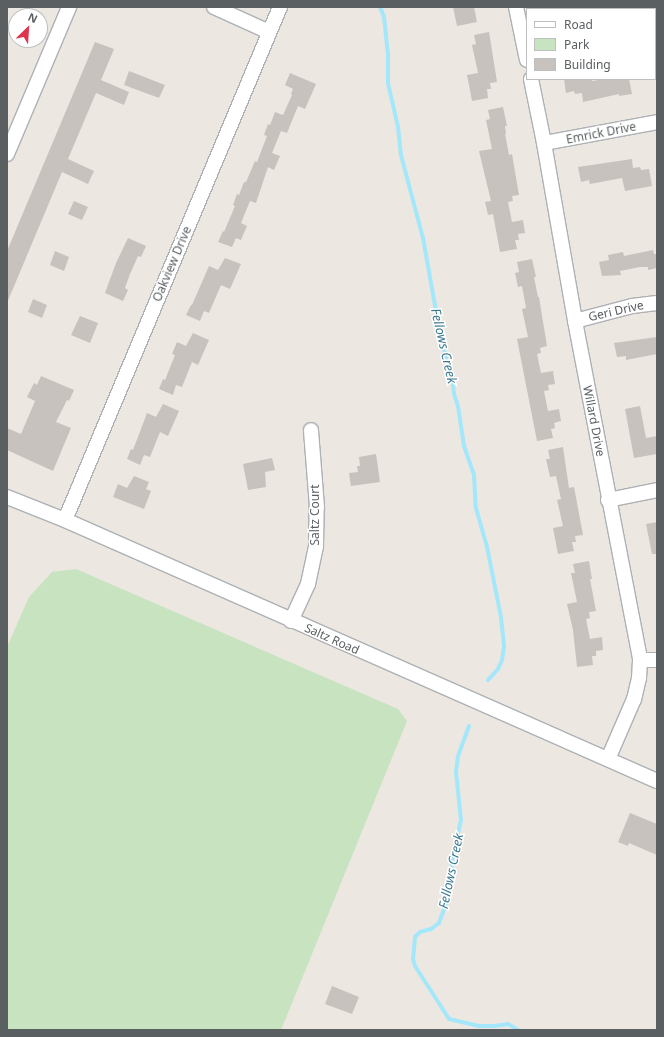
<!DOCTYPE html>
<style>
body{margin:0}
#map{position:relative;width:664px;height:1037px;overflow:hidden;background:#ece7e1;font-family:"Noto Sans",sans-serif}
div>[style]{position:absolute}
.green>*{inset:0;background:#c7e3bf}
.stream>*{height:4px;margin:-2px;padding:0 2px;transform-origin:2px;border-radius:2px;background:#a4e7fa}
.building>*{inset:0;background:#c7c2be}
.roads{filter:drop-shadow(1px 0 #adb1b4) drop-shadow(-1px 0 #adb1b4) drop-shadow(0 1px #adb1b4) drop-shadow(0 -1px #adb1b4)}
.minor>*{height:14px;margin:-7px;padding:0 7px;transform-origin:7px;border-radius:7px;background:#fff}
span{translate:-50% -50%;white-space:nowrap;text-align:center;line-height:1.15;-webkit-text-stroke:3px #fff;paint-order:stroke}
.street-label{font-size:12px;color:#5a5f62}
.water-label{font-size:13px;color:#3a7890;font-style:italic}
.frame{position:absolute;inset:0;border:8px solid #5a5f62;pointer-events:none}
.legend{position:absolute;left:526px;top:8px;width:130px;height:72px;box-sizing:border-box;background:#fff;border:1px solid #bdbfc0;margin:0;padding:5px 7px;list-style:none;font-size:12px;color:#5a5f62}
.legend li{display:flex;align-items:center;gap:8px;height:20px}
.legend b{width:20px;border:1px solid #bdbfc0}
.north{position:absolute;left:8px;top:8px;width:40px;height:40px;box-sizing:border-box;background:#fff;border:1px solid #bdbfc0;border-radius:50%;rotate:25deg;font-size:11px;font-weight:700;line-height:16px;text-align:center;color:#5a5f62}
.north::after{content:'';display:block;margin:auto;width:14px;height:18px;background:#de354d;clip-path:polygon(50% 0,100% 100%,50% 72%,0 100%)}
</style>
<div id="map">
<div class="green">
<i style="clip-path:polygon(76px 569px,398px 709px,407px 721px,281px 1030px,7px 1030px,7px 647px,29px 597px,52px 572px)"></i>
</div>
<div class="stream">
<i style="left:380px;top:7px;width:11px;rotate:68deg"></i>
<i style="left:384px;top:17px;width:36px;rotate:84deg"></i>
<i style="left:388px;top:53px;width:30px;rotate:90deg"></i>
<i style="left:388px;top:83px;width:45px;rotate:77.2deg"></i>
<i style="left:398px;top:127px;width:28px;rotate:84deg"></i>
<i style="left:401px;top:155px;width:86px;rotate:75.2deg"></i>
<i style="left:423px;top:238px;width:85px;rotate:79.9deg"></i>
<i style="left:438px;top:322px;width:46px;rotate:77.5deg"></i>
<i style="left:448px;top:367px;width:9px;rotate:63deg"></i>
<i style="left:452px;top:375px;width:19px;rotate:84deg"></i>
<i style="left:454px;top:394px;width:13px;rotate:72deg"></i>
<i style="left:458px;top:406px;width:40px;rotate:81.5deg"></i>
<i style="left:464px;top:446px;width:31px;rotate:71deg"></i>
<i style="left:474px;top:475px;width:33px;rotate:87deg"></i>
<i style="left:476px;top:508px;width:41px;rotate:74.2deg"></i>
<i style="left:487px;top:547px;width:71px;rotate:78.7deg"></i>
<i style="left:501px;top:617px;width:30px;rotate:84deg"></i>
<i style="left:504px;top:647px;width:13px;rotate:99deg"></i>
<i style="left:502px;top:660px;width:10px;rotate:114deg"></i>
<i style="left:498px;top:669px;width:15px;rotate:132deg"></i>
<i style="left:469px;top:726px;width:32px;rotate:110deg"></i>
<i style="left:458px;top:756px;width:16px;rotate:97deg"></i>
<i style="left:456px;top:772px;width:48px;rotate:84.1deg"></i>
<i style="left:461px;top:820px;width:31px;rotate:103deg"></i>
<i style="left:454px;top:850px;width:58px;rotate:99deg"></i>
<i style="left:445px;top:907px;width:17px;rotate:111deg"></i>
<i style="left:439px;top:923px;width:10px;rotate:143deg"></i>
<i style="left:431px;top:929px;width:11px;rotate:165deg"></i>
<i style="left:420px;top:932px;width:7px;rotate:135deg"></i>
<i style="left:415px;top:937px;width:22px;rotate:95deg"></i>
<i style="left:413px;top:959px;width:7px;rotate:74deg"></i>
<i style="left:415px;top:966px;width:63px;rotate:57.3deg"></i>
<i style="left:449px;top:1019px;width:32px;rotate:13deg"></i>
<i style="left:480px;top:1026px;width:15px"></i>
<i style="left:495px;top:1026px;width:13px;rotate:-9deg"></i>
<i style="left:508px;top:1024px;width:12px;rotate:31deg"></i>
</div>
<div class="building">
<i style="clip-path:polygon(453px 7px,474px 7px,477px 22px,457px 26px)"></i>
<i style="clip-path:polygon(489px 32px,497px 82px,490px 83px,491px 89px,487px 89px,488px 98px,472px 101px,467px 75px,478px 73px,472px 45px,476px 44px,474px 35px)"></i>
<i style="clip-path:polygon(95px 42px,114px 49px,101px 80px,129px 92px,124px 105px,96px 93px,68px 159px,94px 171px,88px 184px,62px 172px,7px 303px,7px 251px)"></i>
<i style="clip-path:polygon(129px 71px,165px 85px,159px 98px,124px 85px)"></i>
<i style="clip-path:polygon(290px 73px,316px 84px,305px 109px,298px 106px,287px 133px,281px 131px,272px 153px,280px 156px,274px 170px,268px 167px,256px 203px,250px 201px,241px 223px,247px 226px,241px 240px,236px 238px,232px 247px,218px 242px,223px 231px,224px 232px,235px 206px,233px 205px,237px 194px,239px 195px,244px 182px,246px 182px,255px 161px,257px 162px,267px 136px,264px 135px,268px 124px,270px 125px,275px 112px,283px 115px,292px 95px,291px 94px,293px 89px,285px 85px)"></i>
<i style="clip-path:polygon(564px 79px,592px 79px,592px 81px,604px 79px,629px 79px,632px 94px,619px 96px,619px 94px,583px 102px,582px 93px,575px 94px,574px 91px,566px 93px)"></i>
<i style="clip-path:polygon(503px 107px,507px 126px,505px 126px,506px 134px,505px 134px,509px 155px,512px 154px,519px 195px,512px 196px,513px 201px,508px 202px,512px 222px,523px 220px,525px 233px,518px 234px,519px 240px,515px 240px,517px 249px,500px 252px,493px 214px,488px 215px,485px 202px,491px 201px,479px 151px,492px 149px,486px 120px,490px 119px,488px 110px)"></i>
<i style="clip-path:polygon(632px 159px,633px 168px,640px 167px,641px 170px,649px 169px,652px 186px,625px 191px,622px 178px,590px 184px,589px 180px,581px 182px,578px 167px)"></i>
<i style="clip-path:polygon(74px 201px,88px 207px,82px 220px,68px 214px)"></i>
<i style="clip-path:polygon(128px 238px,146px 246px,141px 257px,138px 256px,130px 274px,125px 288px,128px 290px,123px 301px,105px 293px,116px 263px)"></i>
<i style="clip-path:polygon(653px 250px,654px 254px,657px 254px,657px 268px,648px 270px,648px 267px,640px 267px,620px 271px,621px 275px,602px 276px,599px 262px,609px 260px,608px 255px,623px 252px,624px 256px)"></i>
<i style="clip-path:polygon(55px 251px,69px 257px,64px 271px,50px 265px)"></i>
<i style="clip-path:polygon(225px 258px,241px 264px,230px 289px,221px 285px,209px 313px,204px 311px,200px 321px,186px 315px,191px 305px,192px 305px,209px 266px,218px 270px)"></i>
<i style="clip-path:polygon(532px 259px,536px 277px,534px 277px,538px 297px,539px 297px,547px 346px,540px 348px,541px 353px,537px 354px,541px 373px,553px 371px,555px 384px,548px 385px,549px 390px,544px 391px,548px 411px,559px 409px,561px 421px,554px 423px,555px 428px,551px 429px,553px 438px,537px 441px,517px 339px,528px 337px,522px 309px,526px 308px,522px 286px,518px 287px,515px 273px,519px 272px,517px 262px)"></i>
<i style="clip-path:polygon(33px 299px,47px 305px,42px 318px,28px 312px)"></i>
<i style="clip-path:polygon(80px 316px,98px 323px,90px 343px,71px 335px)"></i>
<i style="clip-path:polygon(193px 333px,209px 340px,198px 365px,192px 362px,182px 387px,176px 385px,173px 395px,159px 389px,163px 379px,165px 380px,175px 355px,172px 354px,177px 342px,186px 346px)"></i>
<i style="clip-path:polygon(657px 337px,657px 354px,626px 360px,626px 356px,617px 357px,614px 343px)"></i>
<i style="clip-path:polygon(41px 376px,74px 390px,69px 401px,67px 400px,56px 422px,71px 428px,53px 471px,7px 450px,7px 428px,21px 434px,35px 401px,27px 397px,34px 383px,37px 385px)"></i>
<i style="clip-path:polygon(163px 404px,179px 411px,168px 436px,160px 432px,150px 457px,144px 455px,140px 465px,127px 459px,131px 449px,133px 450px,147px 413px,156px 417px)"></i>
<i style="clip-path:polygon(640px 406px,646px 438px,657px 436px,657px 454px,634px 458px,625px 409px)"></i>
<i style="clip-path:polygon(563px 447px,569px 488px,574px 487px,583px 535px,575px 536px,576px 542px,572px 542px,574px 551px,558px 554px,553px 528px,563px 526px,557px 500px,561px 499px,556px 476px,550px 477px,546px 459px,550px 459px,548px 450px)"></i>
<i style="clip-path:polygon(376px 454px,380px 482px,351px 486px,349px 473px,358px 472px,357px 466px,360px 466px,359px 457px)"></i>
<i style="clip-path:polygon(272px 458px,275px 470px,265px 472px,266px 487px,248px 490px,243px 464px)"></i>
<i style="clip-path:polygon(134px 476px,149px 482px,146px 489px,151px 491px,144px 509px,113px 497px,118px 484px,127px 488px)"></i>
<i style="clip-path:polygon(657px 522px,657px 554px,652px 554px,646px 524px)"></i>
<i style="clip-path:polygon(589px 561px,592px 579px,590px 579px,596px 611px,589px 612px,590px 618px,586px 619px,590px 639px,602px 637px,603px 650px,596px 651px,596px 656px,592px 656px,593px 665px,577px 667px,573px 630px,567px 604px,577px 602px,571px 573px,575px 573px,573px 564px)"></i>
<i style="clip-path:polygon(630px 813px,657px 824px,657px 855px,629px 843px,628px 846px,618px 842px)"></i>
<i style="clip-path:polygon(332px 986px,359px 997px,352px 1014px,325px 1004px)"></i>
</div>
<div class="roads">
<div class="minor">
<i style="left:214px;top:7px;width:60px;rotate:24.4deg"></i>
<i style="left:516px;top:7px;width:54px;rotate:78.3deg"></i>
<i style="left:531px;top:79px;width:65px;rotate:78.5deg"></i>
<i style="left:544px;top:143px;width:181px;rotate:80.1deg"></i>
<i style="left:575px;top:321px;width:345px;rotate:79.1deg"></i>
<i style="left:640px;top:660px;width:18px;rotate:93deg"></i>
<i style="left:639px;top:678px;width:22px;rotate:103deg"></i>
<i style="left:634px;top:699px;width:65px;rotate:113.4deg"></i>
<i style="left:544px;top:143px;width:115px;rotate:-10.5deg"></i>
<i style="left:7px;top:154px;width:160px;rotate:-67.1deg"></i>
<i style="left:575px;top:321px;width:59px;rotate:-14.7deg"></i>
<i style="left:632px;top:306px;width:25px;rotate:-7deg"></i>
<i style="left:7px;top:497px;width:62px;rotate:21.6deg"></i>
<i style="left:65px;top:520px;width:647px;rotate:23.79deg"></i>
<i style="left:608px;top:500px;width:50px;rotate:-11.5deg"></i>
<i style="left:65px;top:520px;width:556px;rotate:-67.26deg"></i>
<i style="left:291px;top:621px;width:41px;rotate:-65.3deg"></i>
<i style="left:308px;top:584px;width:39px;rotate:-78deg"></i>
<i style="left:316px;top:546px;width:39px;rotate:-89deg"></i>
<i style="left:317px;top:507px;width:77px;rotate:-94.5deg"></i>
<i style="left:640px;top:660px;width:17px"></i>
</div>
</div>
<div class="street-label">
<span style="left:601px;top:133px;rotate:-11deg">Emrick Drive</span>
<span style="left:172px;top:264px;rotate:-67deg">Oakview Drive</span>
<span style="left:616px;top:311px;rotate:-13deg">Geri Drive</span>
<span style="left:594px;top:421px;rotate:79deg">Willard Drive</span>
<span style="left:315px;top:515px;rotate:-90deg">Saltz Court</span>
<span style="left:332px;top:639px;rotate:24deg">Saltz Road</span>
</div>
<div class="water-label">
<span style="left:444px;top:346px;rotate:77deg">Fellows Creek</span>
<span style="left:451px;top:871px;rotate:-78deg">Fellows Creek</span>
</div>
<div class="frame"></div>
<ul class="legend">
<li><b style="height:5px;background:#fff"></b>Road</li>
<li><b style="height:11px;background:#c7e3bf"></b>Park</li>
<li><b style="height:11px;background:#c7c2be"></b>Building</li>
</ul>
<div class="north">N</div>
</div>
